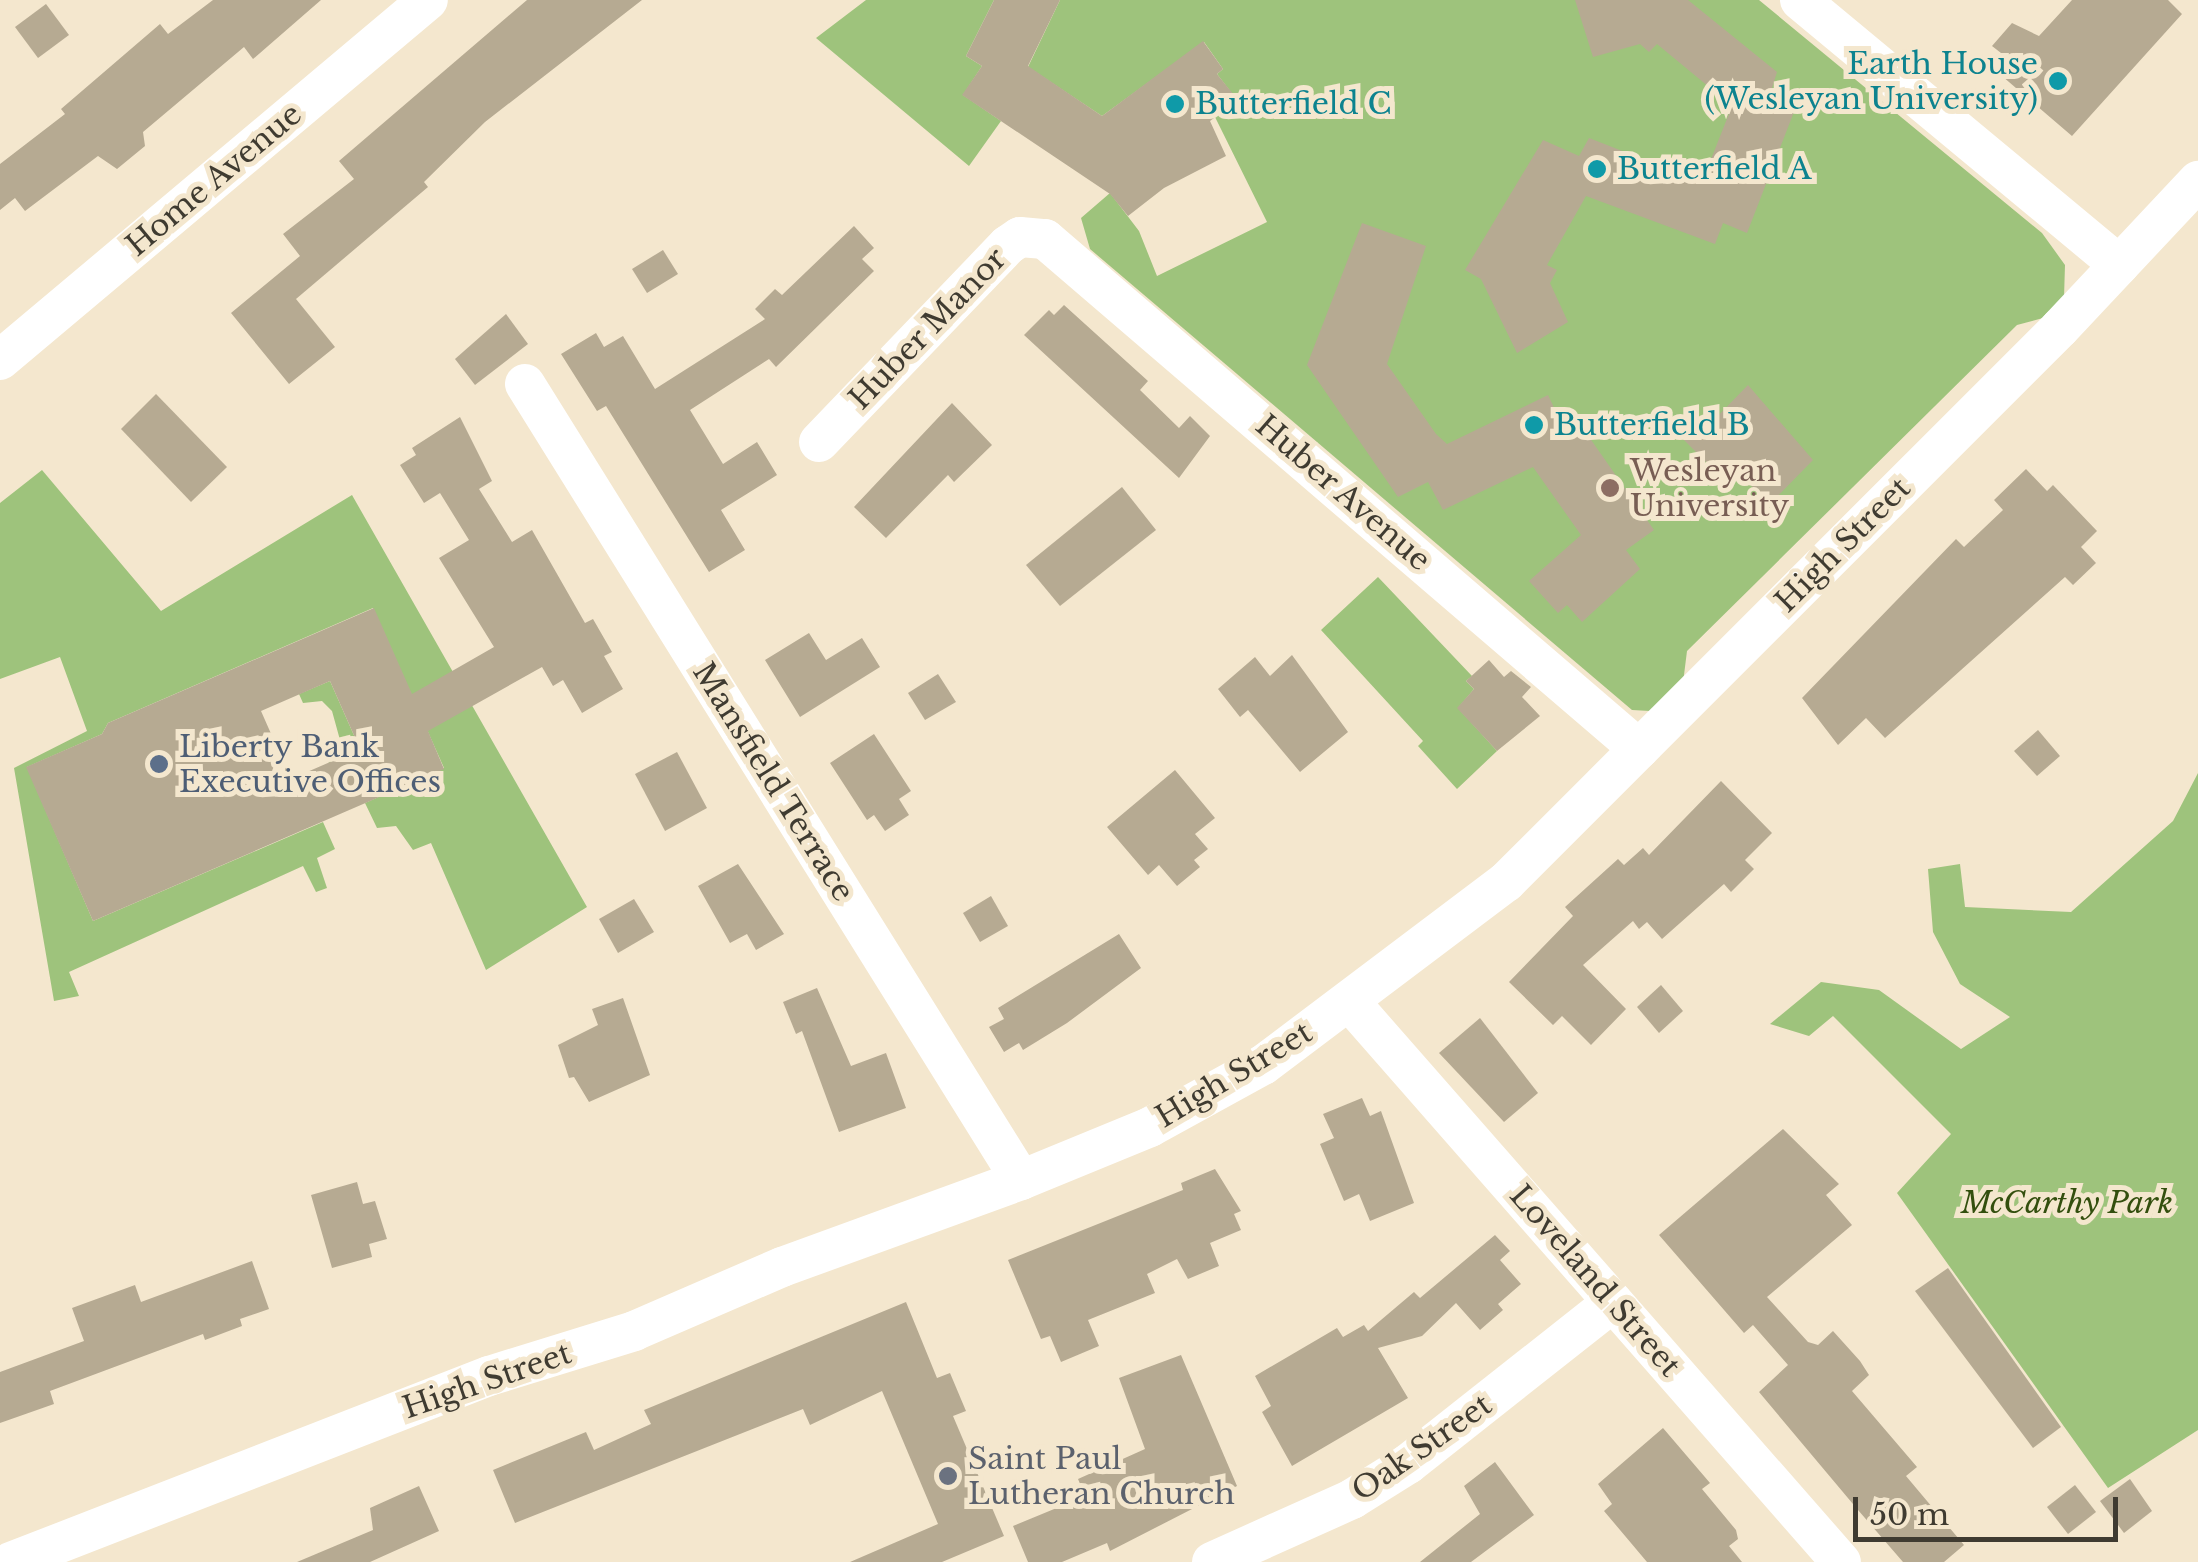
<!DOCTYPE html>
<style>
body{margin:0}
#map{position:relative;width:2198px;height:1562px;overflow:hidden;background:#f4e7ce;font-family:"Libre Baskerville",serif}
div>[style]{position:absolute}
.green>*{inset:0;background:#9ec37c}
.building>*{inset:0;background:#b6aa92}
.minor>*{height:40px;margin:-20px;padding:0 20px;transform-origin:20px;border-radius:20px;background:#fff}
.dots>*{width:28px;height:28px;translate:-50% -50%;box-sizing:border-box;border:5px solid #f4e7ce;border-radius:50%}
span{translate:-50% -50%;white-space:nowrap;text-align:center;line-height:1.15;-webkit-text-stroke:10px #f4e7ce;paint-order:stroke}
.culture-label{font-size:30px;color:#0d838f}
.right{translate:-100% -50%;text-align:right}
.left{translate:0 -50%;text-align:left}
.street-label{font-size:30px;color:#3f3b31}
.education-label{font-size:30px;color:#785e54}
.service-label{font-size:30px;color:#4e5e75}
.park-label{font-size:30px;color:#334f0e;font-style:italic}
.worship-label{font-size:30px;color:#5b616d}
.scale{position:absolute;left:1853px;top:1497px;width:265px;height:45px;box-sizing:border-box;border:5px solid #3f3b31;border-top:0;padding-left:12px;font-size:30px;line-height:35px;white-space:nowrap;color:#3f3b31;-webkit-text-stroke:8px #f4e7ce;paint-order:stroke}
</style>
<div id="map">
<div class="green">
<i style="clip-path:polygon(866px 0,994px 0,966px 56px,982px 66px,963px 95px,1001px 121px,969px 166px,816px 38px)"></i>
<i style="clip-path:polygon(1060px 0,1759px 0,2042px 233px,2065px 265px,2064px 298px,2043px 318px,2017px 325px,1687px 651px,1683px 683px,1650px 711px,1632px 710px,1090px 249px,1081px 218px,1110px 193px,1139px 231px,1157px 276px,1267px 222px,1215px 117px,1237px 100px,1217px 74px,1223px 69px,1204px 42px,1102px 116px,1028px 67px)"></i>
<i style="clip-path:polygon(42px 470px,161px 611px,352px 495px,587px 907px,486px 970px,431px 843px,413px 850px,396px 826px,377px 828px,365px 803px,444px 768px,373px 608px,108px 723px,102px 734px,27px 767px,93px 921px,323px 822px,335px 849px,317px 858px,327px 888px,316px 892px,303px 866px,69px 972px,79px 996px,54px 1001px,14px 768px,87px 731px,60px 657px,0 679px,0 503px)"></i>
<i style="clip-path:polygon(1378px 577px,1472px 676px,1466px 681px,1474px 689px,1458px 708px,1497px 751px,1457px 789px,1418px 746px,1423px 741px,1321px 630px)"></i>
<i style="clip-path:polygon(330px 681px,360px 749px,329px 763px,326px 754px,340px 740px,332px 711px,322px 701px,303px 703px,299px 694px)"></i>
<i style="clip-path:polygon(2198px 773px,2198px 1430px,2108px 1488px,1897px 1193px,1951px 1134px,1833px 1016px,1809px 1036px,1770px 1024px,1821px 982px,1879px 990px,1961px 1049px,2010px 1017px,1960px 984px,1933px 932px,1928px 869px,1960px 864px,1965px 907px,2071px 912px,2173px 821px)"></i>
</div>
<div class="building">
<i style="clip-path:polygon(213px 0,321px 0,253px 59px,244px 47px,143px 132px,145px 146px,117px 169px,98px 156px,25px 211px,15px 198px,0 210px,0 164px,65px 114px,61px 109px,160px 24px,168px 34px)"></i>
<i style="clip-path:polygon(527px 0,642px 0,485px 122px,424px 182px,428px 187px,296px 299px,335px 347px,289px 384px,231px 313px,300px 256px,283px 234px,354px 179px,339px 161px)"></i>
<i style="clip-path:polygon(994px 0,1060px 0,1028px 66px,1102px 116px,1203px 41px,1223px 69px,1217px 74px,1238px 100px,1210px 121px,1226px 156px,1164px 188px,1128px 216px,1110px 194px,962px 95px,982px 66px,966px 56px)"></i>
<i style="clip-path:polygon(1575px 0,1688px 0,1777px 72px,1772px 88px,1799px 99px,1747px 233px,1723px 223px,1715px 244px,1586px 196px,1547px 265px,1557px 270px,1550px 283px,1568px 322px,1517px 353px,1481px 279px,1465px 270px,1543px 140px,1579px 156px,1589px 138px,1702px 182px,1732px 106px,1657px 44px,1649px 52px,1640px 44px,1593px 57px)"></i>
<i style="clip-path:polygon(2072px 0,2168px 0,2182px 14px,2072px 136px,2002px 76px,1993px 62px,2001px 53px,1992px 46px,2012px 23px,2039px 36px)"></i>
<i style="clip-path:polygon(46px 4px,69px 35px,38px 58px,15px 27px)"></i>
<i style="clip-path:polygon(1362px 223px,1426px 246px,1387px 364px,1436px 434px,1447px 444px,1548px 395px,1560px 420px,1573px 414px,1654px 530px,1626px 550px,1640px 569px,1582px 622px,1567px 605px,1558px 613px,1529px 581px,1581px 535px,1533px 467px,1443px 510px,1428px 482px,1398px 497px,1307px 365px)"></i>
<i style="clip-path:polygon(854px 226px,874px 248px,862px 259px,874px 271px,776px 367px,769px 359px,690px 410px,723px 464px,757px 442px,777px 475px,721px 510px,745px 550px,709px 572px,606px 406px,597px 411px,561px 354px,596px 333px,604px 347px,623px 336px,655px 389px,765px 319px,755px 309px,775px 289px,782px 295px)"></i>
<i style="clip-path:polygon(663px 250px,678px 274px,647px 293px,632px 269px)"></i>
<i style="clip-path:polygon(1064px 305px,1148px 381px,1140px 390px,1179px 428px,1190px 416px,1210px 436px,1179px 478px,1024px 335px,1049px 310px,1054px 315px)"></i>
<i style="clip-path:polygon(506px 314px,528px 344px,475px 385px,455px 359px)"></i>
<i style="clip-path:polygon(1748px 385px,1813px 460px,1770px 504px,1731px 466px,1720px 476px,1680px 436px,1698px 417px,1708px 426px)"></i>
<i style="clip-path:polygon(156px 394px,227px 467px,191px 502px,121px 429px)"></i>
<i style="clip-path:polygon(952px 403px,992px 445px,954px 482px,948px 475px,886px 538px,854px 507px)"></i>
<i style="clip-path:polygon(evenodd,460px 417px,492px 481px,479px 489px,512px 542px,532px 530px,585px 623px,593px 619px,612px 652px,604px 656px,623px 689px,582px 713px,563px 680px,553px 686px,542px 667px,428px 731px,444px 769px,93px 921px,26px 767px,102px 734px,108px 723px,374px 608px,412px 694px,494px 647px,439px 558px,469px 540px,440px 493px,424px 503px,400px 465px,416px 455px,412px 448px,460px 417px,330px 681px,360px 749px,291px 779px,261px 711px,330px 681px)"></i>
<i style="clip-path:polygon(2026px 469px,2047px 491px,2053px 485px,2097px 531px,2081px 547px,2096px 563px,2073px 585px,2065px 577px,1885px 738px,1866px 718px,1838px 745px,1802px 698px,1956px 539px,1964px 547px,2003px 510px,1994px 500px)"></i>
<i style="clip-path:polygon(1122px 487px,1156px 530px,1060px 606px,1026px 565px)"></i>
<i style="clip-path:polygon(809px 633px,826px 660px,862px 638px,880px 667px,800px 717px,765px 660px)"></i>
<i style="clip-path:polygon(1292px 655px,1348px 732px,1300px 772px,1248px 710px,1240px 717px,1218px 689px,1255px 657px,1270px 676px)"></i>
<i style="clip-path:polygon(1489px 660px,1504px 677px,1511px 671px,1531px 687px,1522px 697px,1540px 716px,1497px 751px,1457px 708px,1474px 689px,1466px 681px)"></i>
<i style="clip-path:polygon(938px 674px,956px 702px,925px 720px,908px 693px)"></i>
<i style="clip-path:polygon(2038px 730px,2060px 756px,2037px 776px,2014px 751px)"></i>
<i style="clip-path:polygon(874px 734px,911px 791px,899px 799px,909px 815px,885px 831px,874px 815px,867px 820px,830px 763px)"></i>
<i style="clip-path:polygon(677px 752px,707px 808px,665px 831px,635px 774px)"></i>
<i style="clip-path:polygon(1175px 770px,1215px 818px,1195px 834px,1208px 849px,1194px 860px,1200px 867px,1177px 886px,1159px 865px,1148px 875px,1107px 827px)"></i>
<i style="clip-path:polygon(1721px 781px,1772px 833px,1745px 860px,1754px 869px,1731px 892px,1724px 884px,1662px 939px,1647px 922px,1639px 929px,1633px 921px,1583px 965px,1626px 1009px,1591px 1045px,1562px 1016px,1553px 1025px,1509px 982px,1573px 916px,1565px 907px,1618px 859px,1624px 865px,1643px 848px,1649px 855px)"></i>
<i style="clip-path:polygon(738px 864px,784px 934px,756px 950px,747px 934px,730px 943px,698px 886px)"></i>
<i style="clip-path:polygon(991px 896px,1008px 926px,980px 942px,963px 913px)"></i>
<i style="clip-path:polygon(634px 899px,654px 932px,618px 953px,599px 919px)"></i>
<i style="clip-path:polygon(1119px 934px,1141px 968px,1067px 1023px,1023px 1050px,1019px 1043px,1004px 1052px,989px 1027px,1004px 1019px,998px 1008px)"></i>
<i style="clip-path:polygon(1661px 985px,1683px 1011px,1659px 1033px,1637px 1007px)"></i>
<i style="clip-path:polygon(817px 988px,851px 1066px,886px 1053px,906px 1108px,839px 1132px,802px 1031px,796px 1034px,783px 1002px)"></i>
<i style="clip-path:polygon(623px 998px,650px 1075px,589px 1102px,574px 1077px,569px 1078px,558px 1045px,598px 1025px,592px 1009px)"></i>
<i style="clip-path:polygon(1480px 1018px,1538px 1093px,1504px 1122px,1439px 1053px)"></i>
<i style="clip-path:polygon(1362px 1098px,1370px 1116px,1381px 1111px,1414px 1203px,1370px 1221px,1359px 1194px,1344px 1201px,1320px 1144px,1334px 1138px,1323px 1114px)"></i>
<i style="clip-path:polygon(1783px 1129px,1839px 1184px,1826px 1195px,1852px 1225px,1767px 1297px,1808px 1342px,1818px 1345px,1833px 1331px,1860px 1361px,1869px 1375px,1852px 1391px,1917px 1467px,1906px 1476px,1964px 1545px,1944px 1562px,1903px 1562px,1858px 1510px,1759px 1392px,1788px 1365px,1753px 1325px,1744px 1333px,1659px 1235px)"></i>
<i style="clip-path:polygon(1215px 1169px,1241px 1211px,1234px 1214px,1241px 1230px,1210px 1243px,1219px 1266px,1188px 1279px,1177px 1259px,1147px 1274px,1155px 1293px,1088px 1320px,1099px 1346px,1061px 1362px,1050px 1336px,1041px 1339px,1008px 1260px,1183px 1190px,1181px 1183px)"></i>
<i style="clip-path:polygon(357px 1182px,363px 1204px,375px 1201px,387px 1239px,369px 1244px,372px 1257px,332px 1268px,311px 1195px)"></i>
<i style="clip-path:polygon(1495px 1235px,1510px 1251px,1500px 1260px,1521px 1284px,1498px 1304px,1503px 1310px,1480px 1330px,1456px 1303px,1422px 1336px,1378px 1348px,1408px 1398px,1292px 1466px,1262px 1412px,1271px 1406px,1255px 1376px,1337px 1328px,1343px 1337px,1364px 1325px,1368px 1331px,1414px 1292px,1420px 1298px)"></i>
<i style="clip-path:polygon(252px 1261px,269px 1309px,240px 1319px,242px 1326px,205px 1340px,203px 1334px,50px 1391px,54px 1404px,0 1423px,0 1372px,84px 1341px,72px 1308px,135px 1285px,141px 1302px)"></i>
<i style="clip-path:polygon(1948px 1268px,2061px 1427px,2033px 1448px,1915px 1291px)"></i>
<i style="clip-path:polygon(906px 1302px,937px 1378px,950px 1373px,966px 1411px,953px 1416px,1004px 1536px,942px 1562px,850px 1562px,938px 1524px,882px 1391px,810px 1425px,803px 1409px,515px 1523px,493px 1470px,586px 1432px,594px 1450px,651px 1424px,644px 1410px)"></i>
<i style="clip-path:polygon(1181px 1355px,1237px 1486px,1110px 1551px,1107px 1543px,1062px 1562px,1028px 1562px,1013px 1526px,1076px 1500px,1083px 1491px,1078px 1479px,1145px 1449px,1119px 1378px)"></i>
<i style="clip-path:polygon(1663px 1428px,1710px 1483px,1702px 1489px,1736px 1530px,1738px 1539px,1729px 1546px,1742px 1562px,1647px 1562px,1604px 1511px,1612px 1504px,1598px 1484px)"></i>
<i style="clip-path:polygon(1495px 1462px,1534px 1515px,1471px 1562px,1420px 1562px,1480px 1514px,1464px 1486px)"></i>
<i style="clip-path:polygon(2130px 1479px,2152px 1511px,2124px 1533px,2100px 1501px)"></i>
<i style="clip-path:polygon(2075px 1485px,2096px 1512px,2068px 1534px,2047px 1507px)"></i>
<i style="clip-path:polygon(419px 1486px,439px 1531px,370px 1562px,297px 1562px,373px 1530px,370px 1508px)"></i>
</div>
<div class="minor">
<i style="left:1800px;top:0;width:415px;rotate:39.7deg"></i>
<i style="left:0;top:360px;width:559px;rotate:-40.07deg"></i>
<i style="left:525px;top:384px;width:938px;rotate:58.07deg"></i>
<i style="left:819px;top:442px;width:273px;rotate:-46.2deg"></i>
<i style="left:1008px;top:245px;width:14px;rotate:-34deg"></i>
<i style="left:1020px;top:237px;width:25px;rotate:5deg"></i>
<i style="left:1045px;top:239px;width:783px;rotate:40.65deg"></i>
<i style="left:1349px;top:1001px;width:746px;rotate:48.75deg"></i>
<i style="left:11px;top:1562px;width:513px;rotate:-21.26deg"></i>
<i style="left:489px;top:1376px;width:152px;rotate:-17.2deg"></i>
<i style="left:634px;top:1331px;width:161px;rotate:-23.4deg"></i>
<i style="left:782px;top:1267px;width:254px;rotate:-20deg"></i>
<i style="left:1021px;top:1180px;width:139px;rotate:-22.3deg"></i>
<i style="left:1150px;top:1127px;width:129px;rotate:-28.8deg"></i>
<i style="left:1263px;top:1065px;width:304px;rotate:-37deg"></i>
<i style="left:1506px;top:882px;width:783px;rotate:-45deg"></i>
<i style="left:2060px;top:328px;width:202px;rotate:-46.8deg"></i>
<i style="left:1212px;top:1562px;width:154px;rotate:-24.2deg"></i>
<i style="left:1352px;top:1499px;width:66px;rotate:-32deg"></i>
<i style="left:1408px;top:1464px;width:261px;rotate:-38.3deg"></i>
</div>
<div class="dots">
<i style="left:2058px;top:81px;background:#0f9aa8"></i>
<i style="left:1175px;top:104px;background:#0f9aa8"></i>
<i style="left:1597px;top:169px;background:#0f9aa8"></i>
<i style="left:1534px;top:425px;background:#0f9aa8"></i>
<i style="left:1610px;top:488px;background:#8d6e63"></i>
<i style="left:159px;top:764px;background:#5c6f8a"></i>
<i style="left:948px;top:1476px;background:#6b7280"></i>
</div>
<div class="culture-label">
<span class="right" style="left:2038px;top:81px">Earth House<br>(Wesleyan University)</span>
<span class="left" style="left:1195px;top:104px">Butterfield C</span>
<span class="left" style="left:1617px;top:169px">Butterfield A</span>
<span class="left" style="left:1554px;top:425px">Butterfield B</span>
</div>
<div class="street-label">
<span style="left:214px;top:180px;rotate:-40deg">Home Avenue</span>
<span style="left:928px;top:329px;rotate:-46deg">Huber Manor</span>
<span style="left:1343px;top:493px;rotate:41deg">Huber Avenue</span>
<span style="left:1843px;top:545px;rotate:-45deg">High Street</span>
<span style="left:773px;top:782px;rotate:58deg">Mansfield Terrace</span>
<span style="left:1234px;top:1075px;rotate:-31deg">High Street</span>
<span style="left:1595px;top:1281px;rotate:49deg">Loveland Street</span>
<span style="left:487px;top:1381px;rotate:-19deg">High Street</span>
<span style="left:1422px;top:1448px;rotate:-35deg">Oak Street</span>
</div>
<div class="education-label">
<span class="left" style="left:1630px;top:488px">Wesleyan<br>University</span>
</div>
<div class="service-label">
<span class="left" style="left:179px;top:764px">Liberty Bank<br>Executive Offices</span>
</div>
<div class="park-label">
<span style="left:2067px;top:1203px">McCarthy Park</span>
</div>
<div class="worship-label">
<span class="left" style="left:968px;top:1476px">Saint Paul<br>Lutheran Church</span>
</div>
<div class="scale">50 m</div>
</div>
